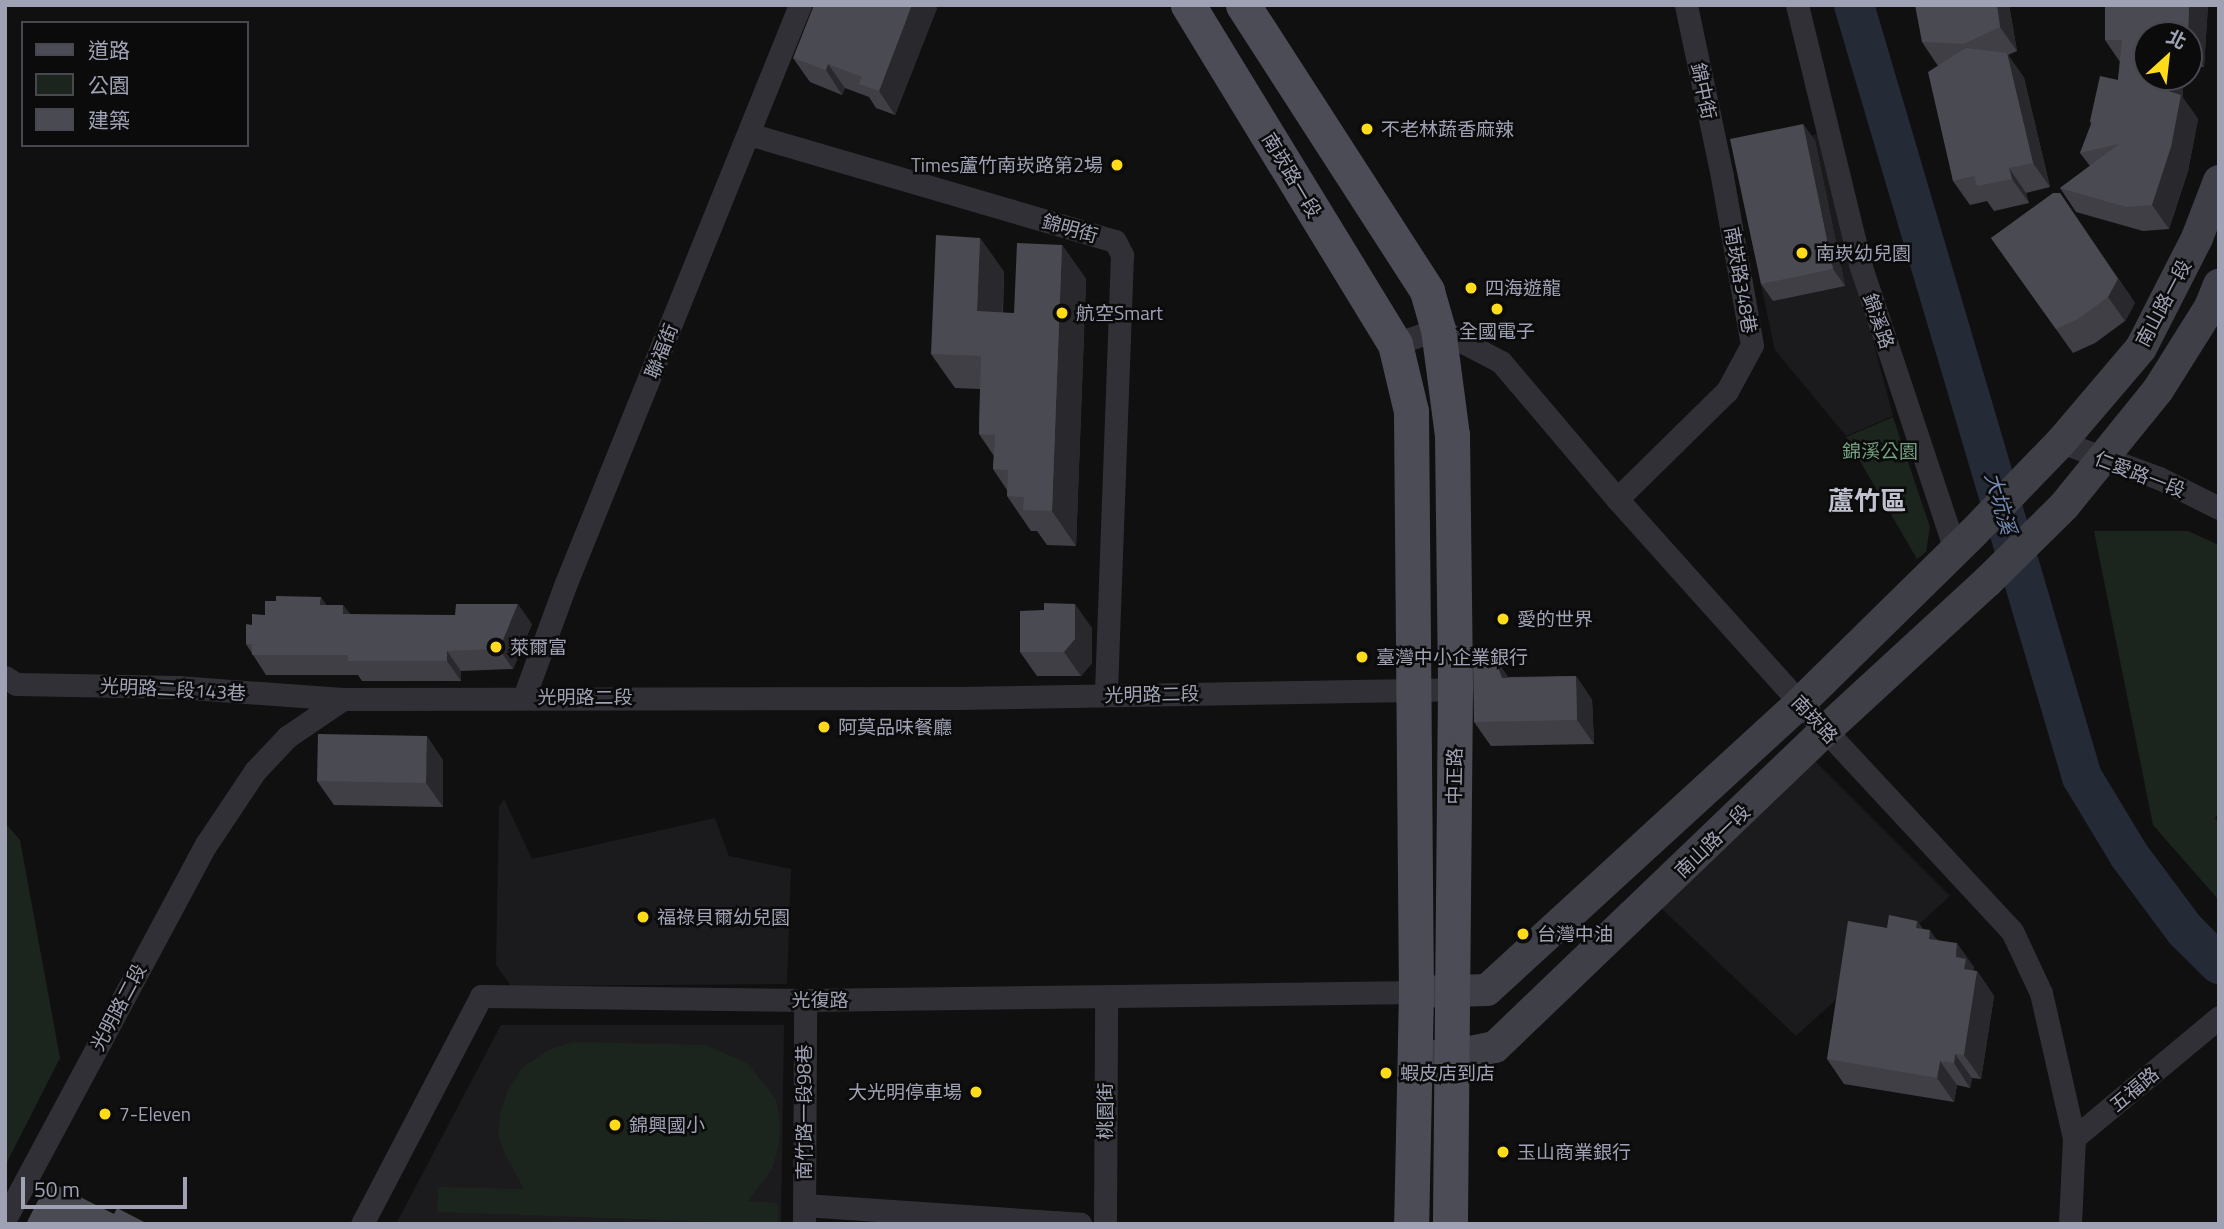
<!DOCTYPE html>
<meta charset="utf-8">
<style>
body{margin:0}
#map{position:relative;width:2224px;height:1229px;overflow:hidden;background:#101011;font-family:"Titillium Web","Noto Sans TC",sans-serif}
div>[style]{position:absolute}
.built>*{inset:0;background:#1b1b1e}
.green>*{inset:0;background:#1c241e}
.river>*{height:40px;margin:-20px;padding:0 20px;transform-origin:20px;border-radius:20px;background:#252b36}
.street>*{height:23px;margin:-11.5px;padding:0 11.5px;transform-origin:11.5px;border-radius:11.5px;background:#303036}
.secondary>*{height:32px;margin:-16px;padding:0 16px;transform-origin:16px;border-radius:16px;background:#3e3f47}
.primary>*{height:35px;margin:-17.5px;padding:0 17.5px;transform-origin:17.5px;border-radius:17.5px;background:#4c4c56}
.wall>*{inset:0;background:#403f46}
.shaded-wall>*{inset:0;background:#29282c}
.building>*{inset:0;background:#4a4a52}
.dots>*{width:19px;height:19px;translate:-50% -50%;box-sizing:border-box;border:4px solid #0b0b0c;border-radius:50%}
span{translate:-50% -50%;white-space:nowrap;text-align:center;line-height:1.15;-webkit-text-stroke:5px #0b0b0c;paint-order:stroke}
.street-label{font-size:19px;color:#9fa2b4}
.poi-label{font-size:19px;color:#9fa2b4}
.left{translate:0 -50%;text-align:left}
.right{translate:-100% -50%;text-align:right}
.park-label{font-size:19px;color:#74a17f}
.water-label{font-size:21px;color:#7289b3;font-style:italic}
.district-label{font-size:26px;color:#c0c2cf;font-weight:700}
.frame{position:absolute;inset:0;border:7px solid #9fa2b4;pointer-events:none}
.legend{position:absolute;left:21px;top:21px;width:228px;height:126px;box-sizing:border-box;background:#0b0b0c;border:2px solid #46474f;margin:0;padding:9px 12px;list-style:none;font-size:21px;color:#9fa2b4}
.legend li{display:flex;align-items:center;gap:14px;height:35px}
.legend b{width:35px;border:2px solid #46474f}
.north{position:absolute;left:2133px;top:21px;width:70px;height:70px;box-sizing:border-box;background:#0b0b0c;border:2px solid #46474f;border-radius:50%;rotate:27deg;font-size:19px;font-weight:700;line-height:28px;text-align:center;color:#9fa2b4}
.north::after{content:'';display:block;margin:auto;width:24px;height:32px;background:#ffdb1a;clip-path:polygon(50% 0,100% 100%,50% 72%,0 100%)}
.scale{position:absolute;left:21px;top:1177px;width:166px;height:32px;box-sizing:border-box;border:4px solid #9fa2b4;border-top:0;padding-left:9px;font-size:21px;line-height:24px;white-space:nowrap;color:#9fa2b4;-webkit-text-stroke:5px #0b0b0c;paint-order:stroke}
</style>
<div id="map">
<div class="built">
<i style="clip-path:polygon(1818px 134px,1893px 416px,1846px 436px,1775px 350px,1733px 155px)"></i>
<i style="clip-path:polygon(1809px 755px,1950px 896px,1796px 1036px,1661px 908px)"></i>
<i style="clip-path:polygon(504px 799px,532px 859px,715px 818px,729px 856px,791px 869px,787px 984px,511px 986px,496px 965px,499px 806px)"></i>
<i style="clip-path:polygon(501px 1025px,784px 1025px,781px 1224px,396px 1224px)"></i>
</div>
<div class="green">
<i style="clip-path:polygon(1893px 417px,1930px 527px,1926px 552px,1917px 559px,1846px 437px)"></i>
<i style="clip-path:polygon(2094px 531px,2188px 531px,2219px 545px,2219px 810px,2215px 819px,2219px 823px,2217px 898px,2153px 825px)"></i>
<i style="clip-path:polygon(5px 823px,20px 840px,60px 1058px,5px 1166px)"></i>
<i style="clip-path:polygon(573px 1042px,706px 1045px,748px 1064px,776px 1099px,780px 1123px,779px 1145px,772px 1169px,748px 1201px,778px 1203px,778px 1224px,437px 1212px,438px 1187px,524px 1189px,505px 1154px,498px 1134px,500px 1114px,508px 1090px,522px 1068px,548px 1050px)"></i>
</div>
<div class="river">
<i style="left:1854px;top:5px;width:805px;rotate:73.55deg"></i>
<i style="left:2082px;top:777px;width:91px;rotate:58.9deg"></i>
<i style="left:2129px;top:855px;width:94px;rotate:53.3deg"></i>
<i style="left:2185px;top:930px;width:48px;rotate:45deg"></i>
</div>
<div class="street">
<i style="left:1797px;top:5px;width:267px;rotate:76.3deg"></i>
<i style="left:1860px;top:264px;width:301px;rotate:71.6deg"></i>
<i style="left:749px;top:134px;width:381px;rotate:16.3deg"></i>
<i style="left:1115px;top:241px;width:16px;rotate:63deg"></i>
<i style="left:1122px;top:255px;width:440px;rotate:92.1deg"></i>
<i style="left:1395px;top:344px;width:46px;rotate:-19.2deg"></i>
<i style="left:1438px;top:329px;width:71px;rotate:27.6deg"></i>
<i style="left:1501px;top:362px;width:180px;rotate:49.7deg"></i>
<i style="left:1617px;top:499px;width:274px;rotate:48.1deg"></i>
<i style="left:1800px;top:703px;width:311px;rotate:47.1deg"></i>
<i style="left:2012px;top:931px;width:68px;rotate:64.9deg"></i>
<i style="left:2041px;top:993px;width:149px;rotate:77.2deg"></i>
<i style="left:2074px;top:1138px;width:86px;rotate:92.7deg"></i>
<i style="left:2061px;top:442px;width:104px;rotate:20.2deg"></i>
<i style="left:2159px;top:478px;width:67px;rotate:26.6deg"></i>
<i style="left:1617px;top:499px;width:154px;rotate:-44.5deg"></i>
<i style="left:1727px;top:391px;width:52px;rotate:-61.5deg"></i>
<i style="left:1752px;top:345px;width:172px;rotate:-100.1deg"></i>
<i style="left:1722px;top:176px;width:175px;rotate:-101.9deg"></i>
<i style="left:5px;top:677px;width:13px;rotate:32deg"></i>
<i style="left:16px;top:684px;width:162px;rotate:1.1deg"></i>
<i style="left:178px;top:687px;width:165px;rotate:4.2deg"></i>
<i style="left:524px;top:697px;width:121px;rotate:-69.8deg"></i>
<i style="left:566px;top:583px;width:624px;rotate:-67.96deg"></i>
<i style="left:2074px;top:1138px;width:189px;rotate:-39.8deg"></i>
<i style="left:804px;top:1205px;width:277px;rotate:3.9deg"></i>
<i style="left:5px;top:1219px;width:427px;rotate:-61.8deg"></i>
<i style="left:207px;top:843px;width:87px;rotate:-56.3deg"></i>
<i style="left:255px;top:771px;width:47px;rotate:-46.7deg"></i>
<i style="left:287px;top:737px;width:68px;rotate:-34.2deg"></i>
<i style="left:343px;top:699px;width:615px;rotate:-0.09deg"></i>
<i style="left:958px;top:698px;width:497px;rotate:-1deg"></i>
<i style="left:362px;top:1224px;width:257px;rotate:-62.4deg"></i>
<i style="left:481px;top:996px;width:324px;rotate:0.7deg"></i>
<i style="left:805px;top:1000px;width:611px;rotate:-0.75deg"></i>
<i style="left:804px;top:1224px;width:224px;rotate:-89.7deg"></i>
<i style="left:1105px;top:1224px;width:226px;rotate:-89.7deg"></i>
</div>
<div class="secondary">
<i style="left:1416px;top:992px;width:71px;rotate:-1.6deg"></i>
<i style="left:1487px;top:990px;width:425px;rotate:-42.5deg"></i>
<i style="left:1800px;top:703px;width:244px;rotate:-44.5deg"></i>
<i style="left:1974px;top:532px;width:125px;rotate:-46deg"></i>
<i style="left:2061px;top:442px;width:123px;rotate:-49.6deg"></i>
<i style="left:2141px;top:348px;width:123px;rotate:-63deg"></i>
<i style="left:2197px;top:238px;width:61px;rotate:-68.9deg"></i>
<i style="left:1415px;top:1056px;width:36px"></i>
<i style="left:1451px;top:1056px;width:45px;rotate:-11.6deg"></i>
<i style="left:1495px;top:1047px;width:458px;rotate:-43.8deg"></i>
<i style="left:1826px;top:730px;width:220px;rotate:-42.6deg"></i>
<i style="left:1988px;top:581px;width:107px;rotate:-44.6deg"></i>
<i style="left:2064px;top:506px;width:149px;rotate:-51deg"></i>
<i style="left:2158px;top:390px;width:98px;rotate:-57.9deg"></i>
<i style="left:2210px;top:307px;width:24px;rotate:-68deg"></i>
</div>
<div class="primary">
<i style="left:1188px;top:5px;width:397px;rotate:58.6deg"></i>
<i style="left:1395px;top:344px;width:69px;rotate:76.6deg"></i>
<i style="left:1411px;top:411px;width:581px;rotate:89.51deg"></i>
<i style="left:1416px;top:992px;width:232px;rotate:91.2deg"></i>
<i style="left:1243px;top:5px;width:340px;rotate:57.2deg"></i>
<i style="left:1427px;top:291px;width:40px;rotate:74deg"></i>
<i style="left:1438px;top:329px;width:107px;rotate:82.5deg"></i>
<i style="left:1452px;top:435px;width:254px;rotate:89.3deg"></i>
<i style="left:1455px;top:689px;width:535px;rotate:90.54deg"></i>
</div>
<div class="wall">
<i style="clip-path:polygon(2009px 5px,2017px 51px,2008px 55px,2024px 78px,2050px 187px,2026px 193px,2029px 203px,1994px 211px,1987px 201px,1970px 205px,1953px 181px,1938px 66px,1922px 42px)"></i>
<i style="clip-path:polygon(2105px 5px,2208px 5px,2204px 67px,2189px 66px,2189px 35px,2147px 35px,2183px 98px,2198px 119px,2188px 171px,2169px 229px,2143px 231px,2076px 212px,2060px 188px,2090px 166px,2080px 153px,2091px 124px,2090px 121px,2118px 80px,2120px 62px,2105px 40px)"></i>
<i style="clip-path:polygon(937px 8px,895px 115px,876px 108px,869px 97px,845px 88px,842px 95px,810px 82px,793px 58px)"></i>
<i style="clip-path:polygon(1803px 124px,1815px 141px,1845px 286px,1773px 301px,1761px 284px)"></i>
<i style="clip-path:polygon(2060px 193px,2135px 303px,2125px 321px,2095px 343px,2073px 353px,1991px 238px)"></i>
<i style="clip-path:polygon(980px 238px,1004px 272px,1003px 313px,1014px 313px,1062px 245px,1086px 279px,1076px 546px,1047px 545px,1037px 531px,1031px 531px,1007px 496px,1007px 490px,993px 469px,994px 456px,979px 434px,980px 389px,955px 388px,931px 354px)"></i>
<i style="clip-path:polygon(326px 605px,343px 605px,350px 614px,532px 624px,513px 669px,461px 671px,461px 681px,362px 681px,358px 675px,266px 675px,246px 644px,252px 625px,265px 615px)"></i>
<i style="clip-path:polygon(1092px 628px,1092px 663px,1081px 676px,1037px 676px,1020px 652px)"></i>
<i style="clip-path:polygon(1494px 657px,1508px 677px,1576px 676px,1592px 700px,1594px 744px,1491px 746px,1474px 722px)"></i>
<i style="clip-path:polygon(443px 760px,443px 807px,334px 805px,317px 781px)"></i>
<i style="clip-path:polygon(1917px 921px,1923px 929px,1974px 967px,1974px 971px,1977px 971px,1994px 996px,1981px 1079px,1972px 1078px,1970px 1088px,1957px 1085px,1954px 1102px,1844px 1084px,1827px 1059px,1887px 928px)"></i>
</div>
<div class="shaded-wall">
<i style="clip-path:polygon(912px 5px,935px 5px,937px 8px,895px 115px,879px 91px)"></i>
<i style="clip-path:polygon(1997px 5px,2009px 5px,2017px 51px,2000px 27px)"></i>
<i style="clip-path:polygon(2189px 5px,2208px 5px,2204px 67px,2189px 46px,2189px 35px,2188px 35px)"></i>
<i style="clip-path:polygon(2007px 53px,2024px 78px,2050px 187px,2033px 163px)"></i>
<i style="clip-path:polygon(828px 64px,845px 88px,842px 95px,826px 70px)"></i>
<i style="clip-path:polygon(2165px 77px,2183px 77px,2183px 98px,2198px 119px,2188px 171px,2169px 229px,2152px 205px,2162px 89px)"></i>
<i style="clip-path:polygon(1803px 124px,1815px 141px,1845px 286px,1833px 269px)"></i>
<i style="clip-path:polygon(2009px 168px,2026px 193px,2029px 203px,2012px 179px)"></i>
<i style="clip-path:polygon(2060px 193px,2135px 303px,2125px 321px,2108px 297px)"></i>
<i style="clip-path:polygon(980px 238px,1004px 272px,1001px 346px,977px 311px)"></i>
<i style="clip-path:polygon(1062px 245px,1086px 279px,1076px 546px,1052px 511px)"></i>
<i style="clip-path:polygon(321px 597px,335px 617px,320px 605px)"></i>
<i style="clip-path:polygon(518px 604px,532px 624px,513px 669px,499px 649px)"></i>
<i style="clip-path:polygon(1075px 604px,1092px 628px,1092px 663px,1081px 676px,1064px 652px)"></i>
<i style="clip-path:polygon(343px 605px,357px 625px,343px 614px)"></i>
<i style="clip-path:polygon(447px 651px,461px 671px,461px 681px,447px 661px)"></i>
<i style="clip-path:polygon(1494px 657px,1511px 681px,1502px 678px)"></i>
<i style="clip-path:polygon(1576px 676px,1592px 700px,1594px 744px,1577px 720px)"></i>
<i style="clip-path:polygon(427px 736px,443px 760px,443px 807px,426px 783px)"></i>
<i style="clip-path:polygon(1917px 921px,1929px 938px,1930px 930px,1947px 955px,1916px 928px)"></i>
<i style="clip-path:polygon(1957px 943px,1974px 967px,1974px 970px,1977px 974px,1977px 971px,1994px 996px,1981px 1079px,1964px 1055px,1956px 957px)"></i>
<i style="clip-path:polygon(1955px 1054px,1972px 1078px,1970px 1088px,1954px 1063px)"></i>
<i style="clip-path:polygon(1940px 1061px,1957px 1085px,1954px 1102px,1937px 1078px)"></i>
</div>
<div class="building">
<i style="clip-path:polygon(814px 5px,912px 5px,879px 91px,859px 84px,862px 77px,828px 64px,826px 70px,793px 58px)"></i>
<i style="clip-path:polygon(1915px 5px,1997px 5px,2000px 27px,1964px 44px,1922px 42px)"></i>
<i style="clip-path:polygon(2105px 5px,2189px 5px,2188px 35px,2147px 35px,2147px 77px,2165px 77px,2162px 89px,2181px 95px,2171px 147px,2152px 205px,2126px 207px,2060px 188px,2119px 144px,2080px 153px,2092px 122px,2090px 121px,2100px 76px,2118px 80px,2122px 40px,2105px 40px)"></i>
<i style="clip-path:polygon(1966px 48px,2007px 53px,2033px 163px,2009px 168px,2012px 179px,1977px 186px,1974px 176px,1953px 181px,1928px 72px)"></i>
<i style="clip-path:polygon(1803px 124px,1833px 269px,1761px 284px,1730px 139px)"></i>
<i style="clip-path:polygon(2053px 193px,2060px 193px,2118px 279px,2108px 297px,2078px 319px,2056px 329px,1991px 238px)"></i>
<i style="clip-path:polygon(936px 235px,980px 238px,977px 311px,1014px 313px,1017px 243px,1062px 245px,1052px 511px,1023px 510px,1024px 497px,1007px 496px,1008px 470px,993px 469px,995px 435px,979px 434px,981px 356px,931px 354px)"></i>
<i style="clip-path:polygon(276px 596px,321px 597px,320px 605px,343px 605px,343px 614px,455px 615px,456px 604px,518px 604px,499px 649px,447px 651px,447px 661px,348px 661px,348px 655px,252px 655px,252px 644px,246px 644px,246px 624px,252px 625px,252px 614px,265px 615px,265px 601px,276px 601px)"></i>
<i style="clip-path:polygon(1044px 603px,1075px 604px,1075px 639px,1064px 652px,1020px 652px,1020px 611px,1044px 610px)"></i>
<i style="clip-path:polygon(1494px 657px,1502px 678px,1576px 676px,1577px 720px,1474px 722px,1473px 659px)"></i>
<i style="clip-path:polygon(318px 734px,427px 736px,426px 783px,317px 781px)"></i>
<i style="clip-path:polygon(1889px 915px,1917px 921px,1916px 928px,1930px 930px,1929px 939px,1957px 943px,1956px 957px,1966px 959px,1964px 969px,1977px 971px,1964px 1055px,1955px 1054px,1954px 1063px,1940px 1061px,1937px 1078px,1827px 1059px,1848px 921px,1887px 928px)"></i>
<i style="clip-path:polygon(48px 1181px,114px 1214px,117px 1208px,148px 1224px,26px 1224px)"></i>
</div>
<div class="dots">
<i style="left:1367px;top:129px;background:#ffdb1a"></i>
<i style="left:1117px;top:165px;background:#ffdb1a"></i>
<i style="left:1802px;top:253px;background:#ffdb1a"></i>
<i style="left:1471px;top:288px;background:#ffdb1a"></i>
<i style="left:1497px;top:309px;background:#ffdb1a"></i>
<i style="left:1062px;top:313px;background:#ffdb1a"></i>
<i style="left:1503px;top:619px;background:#ffdb1a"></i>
<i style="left:496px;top:647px;background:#ffdb1a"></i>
<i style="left:1362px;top:657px;background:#ffdb1a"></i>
<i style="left:824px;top:727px;background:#ffdb1a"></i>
<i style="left:643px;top:917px;background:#ffdb1a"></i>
<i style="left:1523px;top:934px;background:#ffdb1a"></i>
<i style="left:1386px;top:1073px;background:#ffdb1a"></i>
<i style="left:976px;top:1092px;background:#ffdb1a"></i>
<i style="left:105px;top:1114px;background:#ffdb1a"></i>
<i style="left:615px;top:1125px;background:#ffdb1a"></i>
<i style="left:1503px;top:1152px;background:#ffdb1a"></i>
</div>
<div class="street-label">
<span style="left:1704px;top:91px;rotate:78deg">錦中街</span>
<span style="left:1292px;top:175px;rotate:59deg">南崁路一段</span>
<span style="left:1070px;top:228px;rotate:16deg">錦明街</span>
<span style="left:1741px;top:280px;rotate:80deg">南崁路348巷</span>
<span style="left:2163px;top:303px;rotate:-62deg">南山路一段</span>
<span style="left:1879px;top:321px;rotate:71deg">錦溪路</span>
<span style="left:661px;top:351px;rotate:-68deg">聯福街</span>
<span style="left:2140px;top:474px;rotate:21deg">仁愛路一段</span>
<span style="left:173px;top:689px;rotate:3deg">光明路二段143巷</span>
<span style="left:1152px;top:694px;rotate:-1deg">光明路二段</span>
<span style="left:585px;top:697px">光明路二段</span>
<span style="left:1815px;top:719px;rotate:47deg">南崁路</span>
<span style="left:1454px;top:776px;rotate:-89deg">中正路</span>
<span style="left:1712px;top:841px;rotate:-44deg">南山路一段</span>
<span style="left:820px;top:1000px">光復路</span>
<span style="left:118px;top:1007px;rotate:-62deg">光明路二段</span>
<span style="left:2134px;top:1089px;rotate:-40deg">五福路</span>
<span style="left:1105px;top:1111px;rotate:-90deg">桃園街</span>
<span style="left:804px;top:1112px;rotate:-90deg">南竹路一段98巷</span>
</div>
<div class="poi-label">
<span class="left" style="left:1381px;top:129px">不老林蔬香麻辣</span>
<span class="right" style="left:1103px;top:165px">Times蘆竹南崁路第2場</span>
<span class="left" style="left:1816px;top:253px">南崁幼兒園</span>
<span class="left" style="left:1485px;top:288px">四海遊龍</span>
<span class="left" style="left:1076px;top:313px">航空Smart</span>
<span style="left:1497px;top:331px">全國電子</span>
<span class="left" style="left:1517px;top:619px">愛的世界</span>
<span class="left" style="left:510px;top:647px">萊爾富</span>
<span class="left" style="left:1376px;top:657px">臺灣中小企業銀行</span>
<span class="left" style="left:838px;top:727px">阿莫品味餐廳</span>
<span class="left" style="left:657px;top:917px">福祿貝爾幼兒園</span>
<span class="left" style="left:1537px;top:934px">台灣中油</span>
<span class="left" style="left:1400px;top:1073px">蝦皮店到店</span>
<span class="right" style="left:962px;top:1092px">大光明停車場</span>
<span class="left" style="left:119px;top:1114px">7-Eleven</span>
<span class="left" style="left:629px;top:1125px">錦興國小</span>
<span class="left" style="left:1517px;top:1152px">玉山商業銀行</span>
</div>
<div class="park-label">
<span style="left:1880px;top:451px">錦溪公園</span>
</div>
<div class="water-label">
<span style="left:2001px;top:503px;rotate:74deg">大坑溪</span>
</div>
<div class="district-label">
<span style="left:1867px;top:501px">蘆竹區</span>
</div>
<div class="frame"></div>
<ul class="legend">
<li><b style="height:9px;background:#4c4c56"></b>道路</li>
<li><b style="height:19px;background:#1c241e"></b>公園</li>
<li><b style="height:19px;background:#4a4a52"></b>建築</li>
</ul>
<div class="north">北</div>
<div class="scale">50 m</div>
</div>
